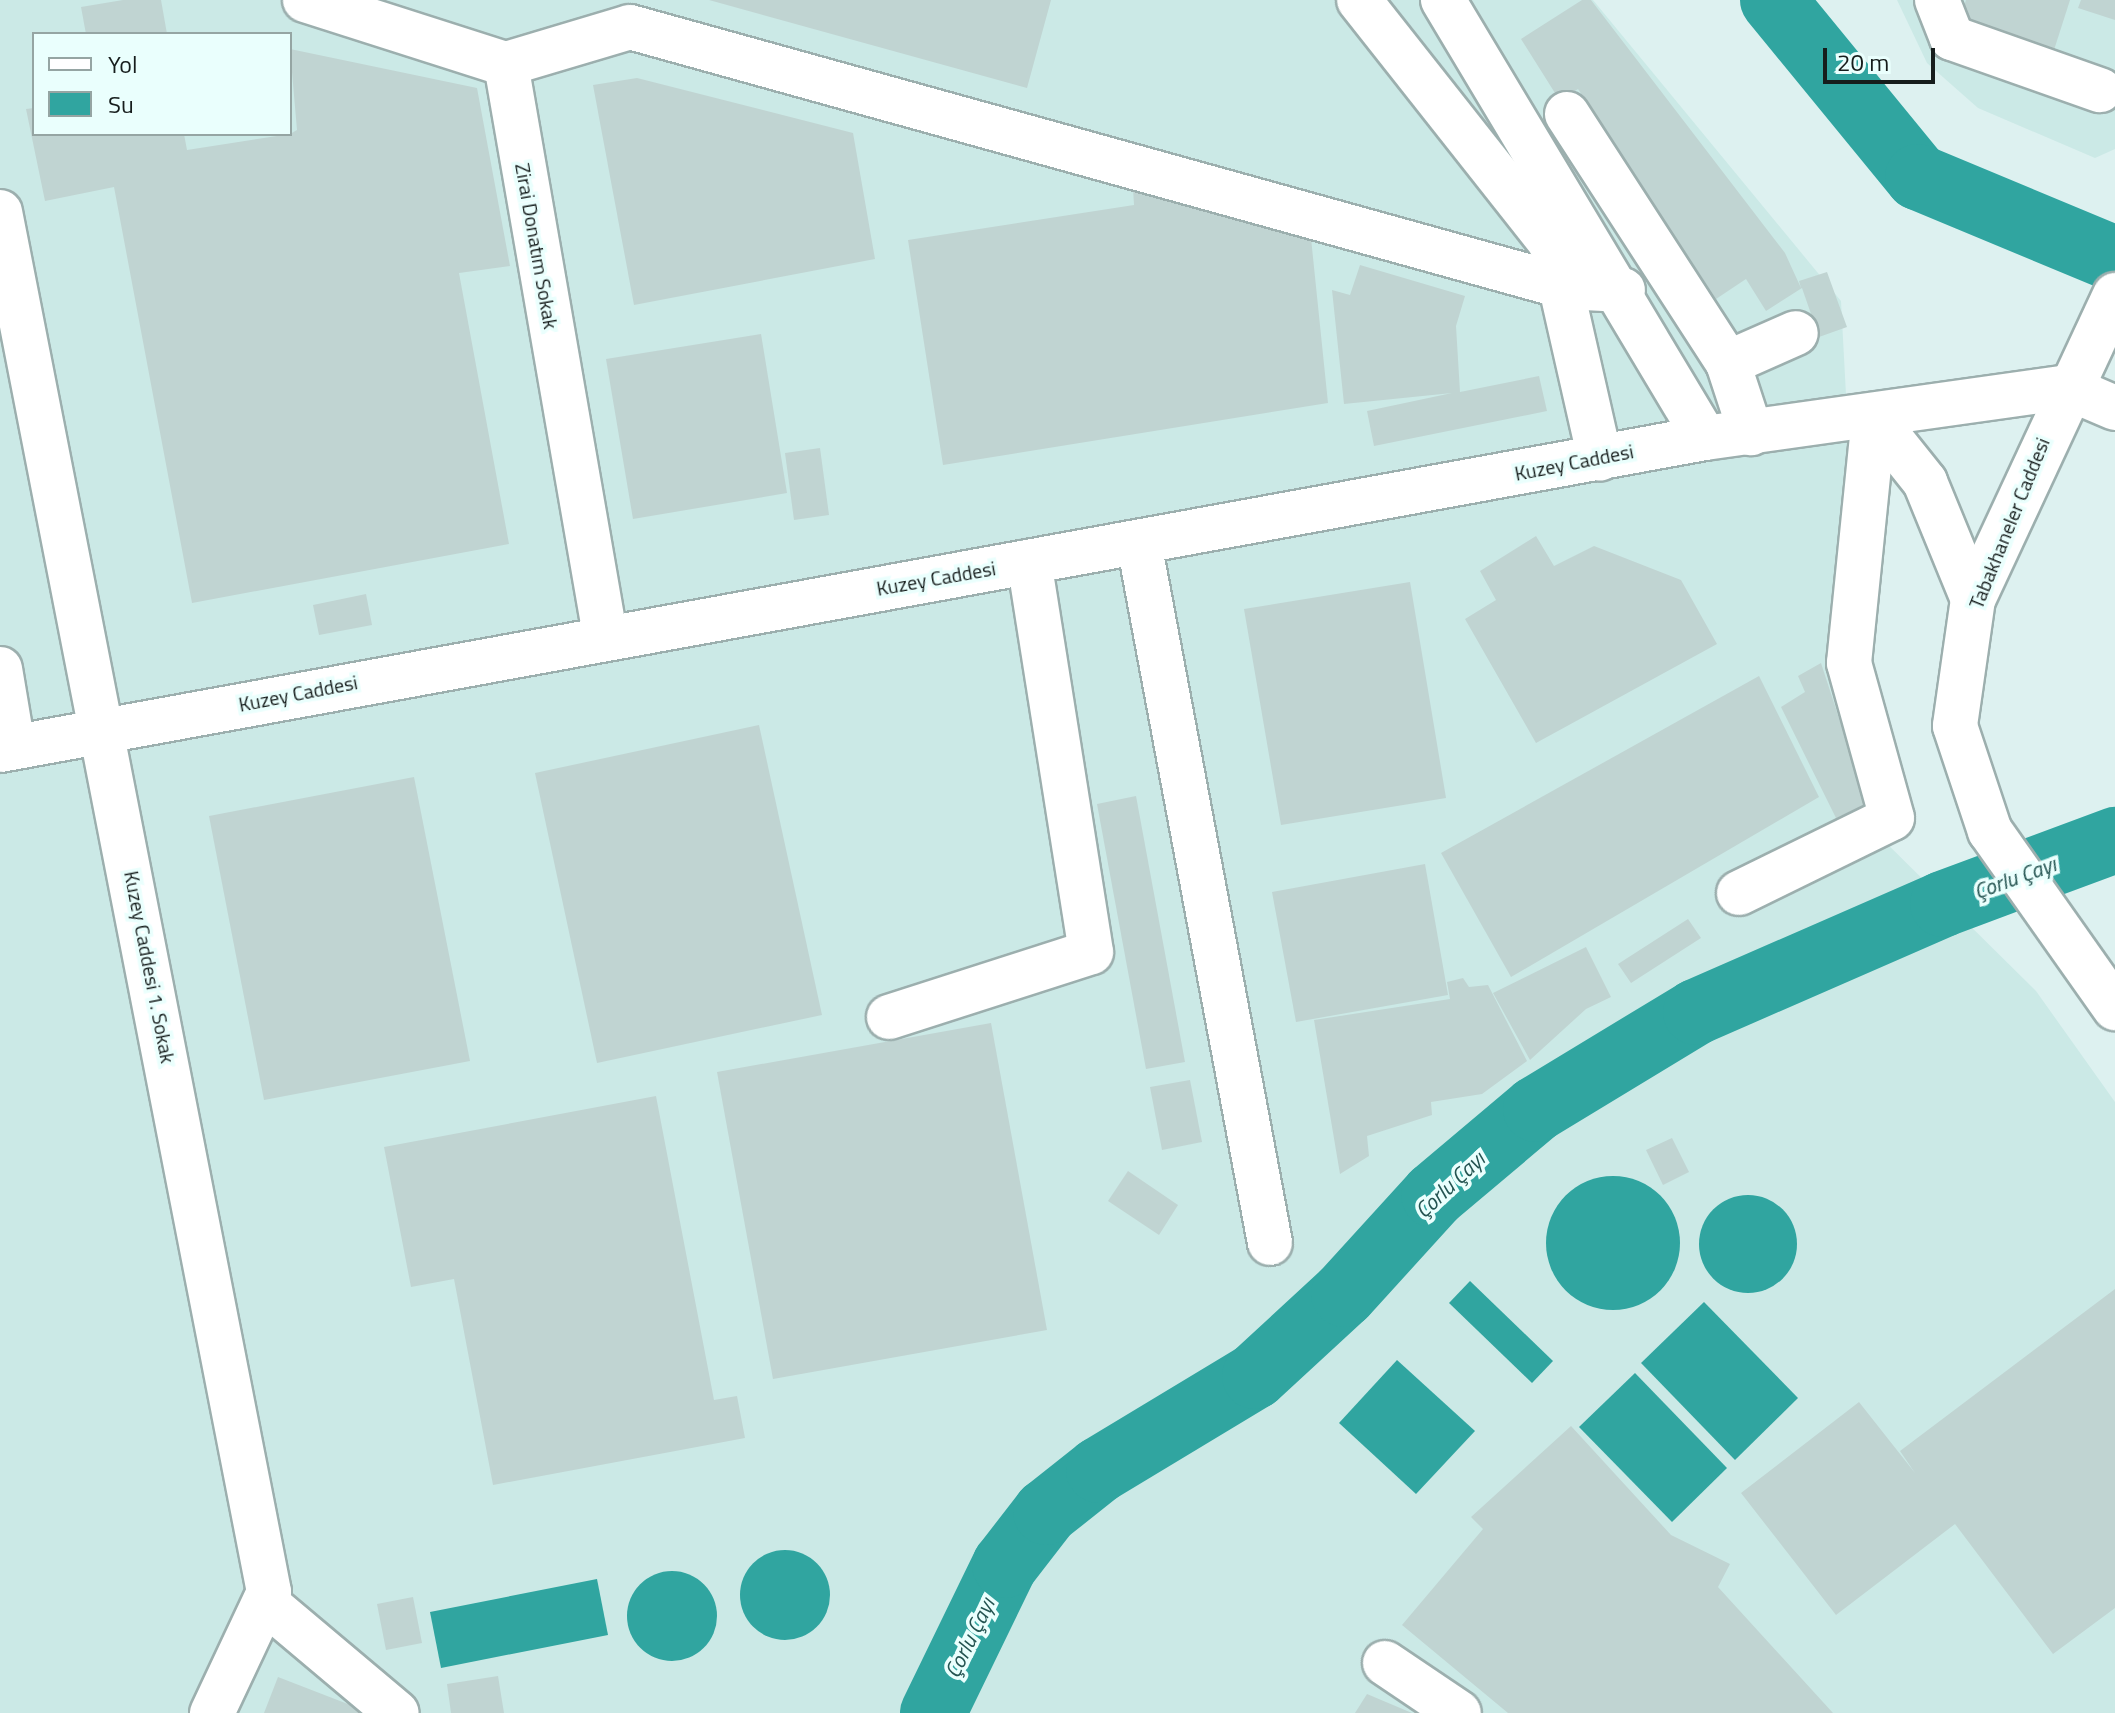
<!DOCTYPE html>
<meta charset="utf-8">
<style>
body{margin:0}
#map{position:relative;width:2115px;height:1713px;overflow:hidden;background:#ddf1f0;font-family:"Titillium Web",sans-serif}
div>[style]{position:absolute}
.built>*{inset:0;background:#cbe9e6}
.water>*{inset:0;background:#30a5a0}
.round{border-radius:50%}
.river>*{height:66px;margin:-33px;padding:0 33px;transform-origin:33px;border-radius:33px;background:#30a5a0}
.building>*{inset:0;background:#c0d4d2}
.roads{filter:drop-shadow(2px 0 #9cafae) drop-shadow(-2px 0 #9cafae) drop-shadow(0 2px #9cafae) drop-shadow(0 -2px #9cafae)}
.minor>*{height:44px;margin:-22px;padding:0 22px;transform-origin:22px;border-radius:22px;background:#fff}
.major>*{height:44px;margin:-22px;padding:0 22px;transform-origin:22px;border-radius:22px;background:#fff}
span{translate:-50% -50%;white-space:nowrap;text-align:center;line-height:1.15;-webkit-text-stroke:7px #eafffd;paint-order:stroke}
.street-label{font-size:20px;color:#161d1c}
.water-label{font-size:22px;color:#245451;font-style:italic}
.legend{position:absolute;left:32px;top:32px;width:260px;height:104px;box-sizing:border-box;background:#eafffd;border:2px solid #95a5a3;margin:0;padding:10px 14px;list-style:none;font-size:24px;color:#161d1c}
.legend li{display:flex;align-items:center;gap:16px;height:40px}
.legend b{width:40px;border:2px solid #95a5a3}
.scale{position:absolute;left:1823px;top:48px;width:112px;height:36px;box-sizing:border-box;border:4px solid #161d1c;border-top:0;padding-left:10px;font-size:24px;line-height:28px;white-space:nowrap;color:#161d1c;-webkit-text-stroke:6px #eafffd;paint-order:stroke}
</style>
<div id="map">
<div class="built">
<i style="clip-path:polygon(evenodd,0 0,1593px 0,1841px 301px,1869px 826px,2036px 991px,2115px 1102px,2115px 1713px,0 1713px,0 0,34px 34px,290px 34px,290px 134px,34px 134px,34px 34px)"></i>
<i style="clip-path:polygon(1897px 0,2115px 0,2115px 149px,2095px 158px,1978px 108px,1927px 63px)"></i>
</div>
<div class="water">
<i class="round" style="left:1546px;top:1176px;width:134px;height:134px"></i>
<i class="round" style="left:1699px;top:1195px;width:98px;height:98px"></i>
<i style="clip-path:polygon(1470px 1281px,1553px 1361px,1532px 1383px,1449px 1303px)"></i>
<i style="clip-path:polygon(1704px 1302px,1798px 1398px,1735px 1460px,1641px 1363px)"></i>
<i style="clip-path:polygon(1397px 1360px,1475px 1431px,1416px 1494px,1339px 1423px)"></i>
<i style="clip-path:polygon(1635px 1373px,1727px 1468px,1672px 1522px,1579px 1427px)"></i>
<i class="round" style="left:740px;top:1550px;width:90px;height:90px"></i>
<i class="round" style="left:627px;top:1571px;width:90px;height:90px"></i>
<i style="clip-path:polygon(597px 1579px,608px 1635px,441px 1668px,430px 1612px)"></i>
</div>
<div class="river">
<i style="left:1773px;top:0;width:229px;rotate:50.7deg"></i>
<i style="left:1918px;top:177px;width:213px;rotate:22.6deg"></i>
<i style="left:933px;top:1713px;width:165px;rotate:-64.1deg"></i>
<i style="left:1005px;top:1565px;width:67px;rotate:-52.3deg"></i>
<i style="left:1046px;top:1512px;width:68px;rotate:-38.4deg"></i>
<i style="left:1099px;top:1470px;width:182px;rotate:-31.1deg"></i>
<i style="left:1255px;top:1376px;width:121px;rotate:-42.7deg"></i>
<i style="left:1344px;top:1294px;width:134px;rotate:-47.7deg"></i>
<i style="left:1434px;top:1195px;width:133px;rotate:-40.1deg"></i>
<i style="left:1536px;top:1109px;width:187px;rotate:-31.2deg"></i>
<i style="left:1696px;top:1012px;width:270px;rotate:-23.6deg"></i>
<i style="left:1943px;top:904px;width:184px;rotate:-20.4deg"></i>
</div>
<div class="building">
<i style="clip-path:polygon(123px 0,161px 0,167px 34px,86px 34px,81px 7px)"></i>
<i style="clip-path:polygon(709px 0,1051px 0,1027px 88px)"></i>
<i style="clip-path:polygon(1582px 0,1591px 0,1785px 253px,1801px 288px,1799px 281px,1827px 272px,1847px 327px,1819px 337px,1802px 288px,1766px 311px,1746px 279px,1716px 299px,1578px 89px,1560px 101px,1521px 39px)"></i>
<i style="clip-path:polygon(1966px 0,2070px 0,2054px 50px,1960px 20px)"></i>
<i style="clip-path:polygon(2081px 0,2115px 0,2115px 20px,2078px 8px)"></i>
<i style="clip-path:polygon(290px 49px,477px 88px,510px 266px,459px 273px,509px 544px,192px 603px,114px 187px,45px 201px,26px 109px,34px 108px,34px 134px,184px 134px,187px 150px,290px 134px,297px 130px)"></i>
<i style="clip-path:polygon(637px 78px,853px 133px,875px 259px,634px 305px,593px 85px)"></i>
<i style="clip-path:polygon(1133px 188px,1311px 238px,1328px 403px,943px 465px,908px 240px,1134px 205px)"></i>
<i style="clip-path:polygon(1360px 265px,1465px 296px,1456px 326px,1460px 392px,1539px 376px,1547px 411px,1374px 446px,1367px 411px,1452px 393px,1344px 404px,1332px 290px,1350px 295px)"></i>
<i style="clip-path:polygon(761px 334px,787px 493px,633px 519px,606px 359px)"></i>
<i style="clip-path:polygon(820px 448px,829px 515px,794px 520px,785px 453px)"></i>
<i style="clip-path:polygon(1536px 536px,1554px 566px,1594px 546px,1681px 580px,1717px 644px,1536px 743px,1465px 619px,1496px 600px,1480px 571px)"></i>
<i style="clip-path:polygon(1410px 582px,1446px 798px,1281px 825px,1244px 609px)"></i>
<i style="clip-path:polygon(366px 594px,372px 625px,319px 635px,313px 605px)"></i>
<i style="clip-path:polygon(1821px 663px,1867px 804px,1836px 818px,1781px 707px,1805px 692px,1798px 676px)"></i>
<i style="clip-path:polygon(1759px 676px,1819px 797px,1511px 977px,1441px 853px)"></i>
<i style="clip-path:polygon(759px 725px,822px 1015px,597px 1063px,535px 773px)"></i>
<i style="clip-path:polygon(414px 777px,470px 1061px,264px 1100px,209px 816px)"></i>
<i style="clip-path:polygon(1136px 796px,1185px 1062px,1146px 1069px,1097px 804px)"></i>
<i style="clip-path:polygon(1425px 864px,1448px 995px,1296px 1022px,1272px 892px)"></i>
<i style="clip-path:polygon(1688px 919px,1701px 938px,1631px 983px,1618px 964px)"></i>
<i style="clip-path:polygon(1586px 947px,1611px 997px,1586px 1009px,1530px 1060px,1493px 993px)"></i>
<i style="clip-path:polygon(1463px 978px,1469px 987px,1488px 985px,1527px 1061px,1482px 1094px,1431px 1102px,1432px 1115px,1367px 1136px,1369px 1156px,1340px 1174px,1314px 1020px,1450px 999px,1447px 982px)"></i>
<i style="clip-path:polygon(991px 1023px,1047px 1330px,773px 1379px,717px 1072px)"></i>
<i style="clip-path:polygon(1190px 1080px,1202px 1142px,1162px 1150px,1150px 1087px)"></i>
<i style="clip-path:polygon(656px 1096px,714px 1400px,737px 1396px,745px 1438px,493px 1485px,454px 1279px,411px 1287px,384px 1147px)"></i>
<i style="clip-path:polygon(1672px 1138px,1689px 1172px,1663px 1185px,1646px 1150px)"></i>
<i style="clip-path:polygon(1128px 1171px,1178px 1205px,1159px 1235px,1108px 1201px)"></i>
<i style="clip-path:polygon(2115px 1289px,2115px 1608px,2053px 1654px,1955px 1524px,1836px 1615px,1741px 1493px,1859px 1402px,1915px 1473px,1900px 1451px)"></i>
<i style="clip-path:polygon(1571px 1426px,1671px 1535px,1730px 1564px,1718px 1587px,1833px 1713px,1508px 1713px,1402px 1625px,1483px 1529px,1471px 1517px)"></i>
<i style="clip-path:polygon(413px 1597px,422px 1643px,386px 1650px,377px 1604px)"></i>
<i style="clip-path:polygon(498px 1676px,504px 1713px,451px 1713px,447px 1684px)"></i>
<i style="clip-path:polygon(278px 1677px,371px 1713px,264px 1713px)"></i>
<i style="clip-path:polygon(1367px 1694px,1412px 1713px,1355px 1713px)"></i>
</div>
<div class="roads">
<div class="minor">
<i style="left:305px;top:0;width:211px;rotate:17.7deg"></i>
<i style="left:506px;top:64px;width:580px;rotate:80.16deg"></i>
<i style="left:1359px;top:0;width:310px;rotate:51.7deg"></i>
<i style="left:1551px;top:243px;width:221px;rotate:77.2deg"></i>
<i style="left:1443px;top:0;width:510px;rotate:59.11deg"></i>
<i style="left:1937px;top:0;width:41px;rotate:68.5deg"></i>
<i style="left:1952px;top:38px;width:157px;rotate:19.4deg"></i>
<i style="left:506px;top:64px;width:129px;rotate:-16.6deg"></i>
<i style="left:630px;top:27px;width:971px;rotate:15.52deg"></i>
<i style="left:1566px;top:287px;width:57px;rotate:3deg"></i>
<i style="left:1567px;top:114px;width:297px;rotate:57.1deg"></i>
<i style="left:1728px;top:363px;width:74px;rotate:71.8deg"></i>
<i style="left:0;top:212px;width:1406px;rotate:78.97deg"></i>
<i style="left:269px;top:1592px;width:134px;rotate:115.2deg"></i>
<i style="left:2115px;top:295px;width:336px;rotate:115deg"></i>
<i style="left:1973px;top:599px;width:128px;rotate:98.1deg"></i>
<i style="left:1955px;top:726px;width:111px;rotate:71.6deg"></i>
<i style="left:1990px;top:831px;width:217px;rotate:54.8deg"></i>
<i style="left:1728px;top:363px;width:74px;rotate:-23.8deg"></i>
<i style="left:1874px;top:418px;width:82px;rotate:51.4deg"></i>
<i style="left:1925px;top:482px;width:126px;rotate:67.7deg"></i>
<i style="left:1139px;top:543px;width:712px;rotate:79.4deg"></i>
<i style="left:0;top:669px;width:79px;rotate:80.5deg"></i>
<i style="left:0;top:750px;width:1733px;rotate:-10.37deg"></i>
<i style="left:1705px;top:438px;width:365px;rotate:-8deg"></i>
<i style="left:1739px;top:893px;width:170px;rotate:-26.1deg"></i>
<i style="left:1892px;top:818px;width:161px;rotate:-105.5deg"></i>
<i style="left:1849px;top:663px;width:246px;rotate:-84.2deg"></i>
<i style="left:889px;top:1017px;width:212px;rotate:-17.8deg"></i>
<i style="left:1091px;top:952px;width:395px;rotate:-99deg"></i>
<i style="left:265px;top:1602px;width:172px;rotate:40.1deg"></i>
<i style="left:1385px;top:1663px;width:89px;rotate:34deg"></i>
</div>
<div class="major">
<i style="left:2066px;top:387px;width:53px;rotate:23.2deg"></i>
</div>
</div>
<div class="street-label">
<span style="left:537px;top:246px;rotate:80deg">Zirai Donatım Sokak</span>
<span style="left:1574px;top:462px;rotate:-11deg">Kuzey Caddesi</span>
<span style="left:2009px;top:523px;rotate:-68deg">Tabakhaneler Caddesi</span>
<span style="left:936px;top:578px;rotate:-10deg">Kuzey Caddesi</span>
<span style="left:298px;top:693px;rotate:-11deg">Kuzey Caddesi</span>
<span style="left:150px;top:967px;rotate:79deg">Kuzey Caddesi 1. Sokak</span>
</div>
<div class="water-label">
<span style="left:2015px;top:878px;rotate:-20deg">Çorlu Çayı</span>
<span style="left:1450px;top:1185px;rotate:-43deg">Çorlu Çayı</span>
<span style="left:970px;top:1638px;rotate:-64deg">Çorlu Çayı</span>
</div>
<ul class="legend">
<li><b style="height:10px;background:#fff"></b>Yol</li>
<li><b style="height:22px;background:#30a5a0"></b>Su</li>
</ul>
<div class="scale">20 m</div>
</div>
